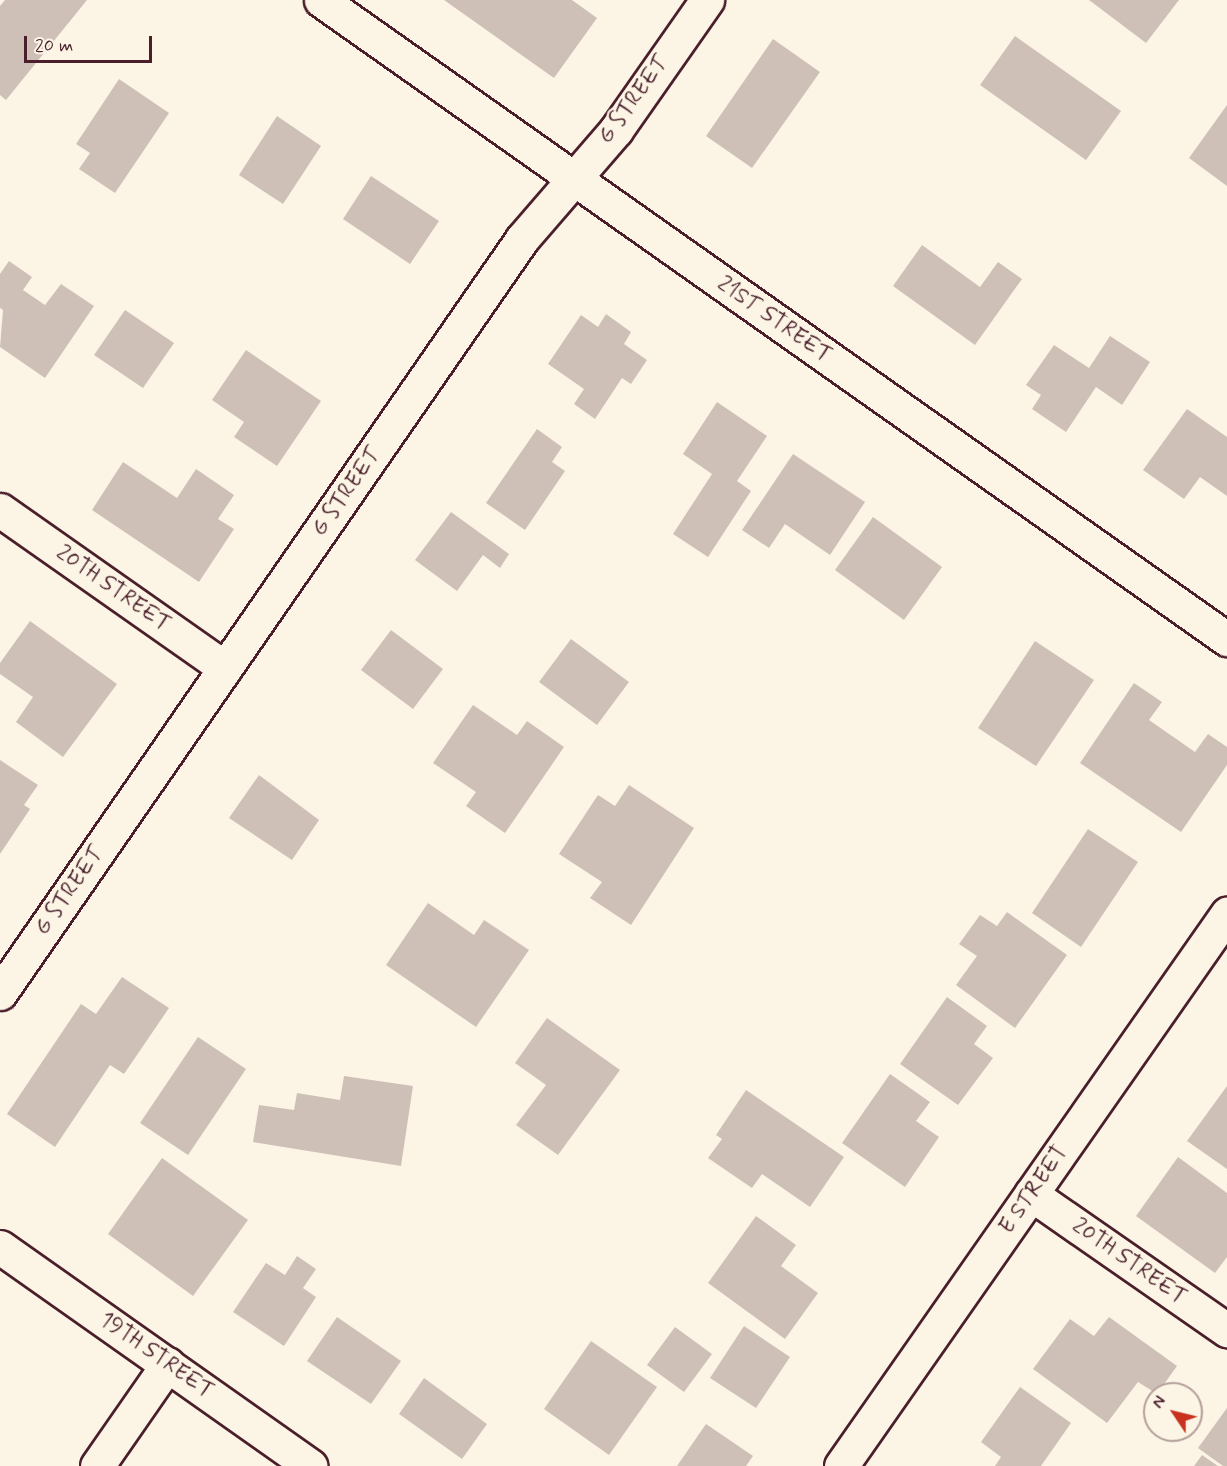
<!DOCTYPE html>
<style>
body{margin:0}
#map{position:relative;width:1227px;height:1466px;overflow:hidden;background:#fcf5e5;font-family:Mynerve,sans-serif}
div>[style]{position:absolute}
.building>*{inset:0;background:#cfc0b7}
.roads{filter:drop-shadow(2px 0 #4a1f2b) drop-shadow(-2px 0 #4a1f2b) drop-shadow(0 2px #4a1f2b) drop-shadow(0 -2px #4a1f2b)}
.minor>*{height:33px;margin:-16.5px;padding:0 16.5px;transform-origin:16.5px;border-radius:16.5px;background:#fcf5e5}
.tertiary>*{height:33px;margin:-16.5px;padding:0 16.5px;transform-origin:16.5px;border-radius:16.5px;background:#fcf5e5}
span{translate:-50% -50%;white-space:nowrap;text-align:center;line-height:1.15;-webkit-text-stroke:4.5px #fcf5e5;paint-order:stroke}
.street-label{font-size:22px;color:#4a1f2b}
.north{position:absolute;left:1143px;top:1382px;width:60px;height:60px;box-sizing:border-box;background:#fcf5e5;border:2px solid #b59f9b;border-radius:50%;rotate:305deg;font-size:16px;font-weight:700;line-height:24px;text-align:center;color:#4a1f2b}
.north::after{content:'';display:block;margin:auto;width:21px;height:27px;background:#c8321e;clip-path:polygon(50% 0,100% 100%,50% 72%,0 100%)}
.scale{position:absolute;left:24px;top:36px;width:128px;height:27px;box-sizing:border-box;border:3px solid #4a1f2b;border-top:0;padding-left:8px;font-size:18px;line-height:21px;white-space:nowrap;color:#4a1f2b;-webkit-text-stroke:4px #fcf5e5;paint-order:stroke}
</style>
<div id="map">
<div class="building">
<i style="clip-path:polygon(5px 0,87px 0,6px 100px,0 95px,0 6px)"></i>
<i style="clip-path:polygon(444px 0,572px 0,597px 18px,554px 78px)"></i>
<i style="clip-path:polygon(1089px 0,1179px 0,1146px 43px)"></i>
<i style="clip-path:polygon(1015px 36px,1121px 111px,1086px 160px,980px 85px)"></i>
<i style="clip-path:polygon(773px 39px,820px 72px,752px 168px,706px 136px)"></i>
<i style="clip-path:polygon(119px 79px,169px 113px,115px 193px,79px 169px,90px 153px,76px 144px)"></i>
<i style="clip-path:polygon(1227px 105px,1227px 186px,1189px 158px)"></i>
<i style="clip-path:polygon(277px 116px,321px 146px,283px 204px,239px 175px)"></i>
<i style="clip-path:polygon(371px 176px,439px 221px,410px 264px,343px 219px)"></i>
<i style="clip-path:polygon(922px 245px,980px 287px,998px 262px,1022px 279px,975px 345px,893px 286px)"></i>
<i style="clip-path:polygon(9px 261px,32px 277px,23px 290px,45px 305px,61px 284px,94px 306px,45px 378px,0 347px,3px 310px,0 308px,0 274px)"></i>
<i style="clip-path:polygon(125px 310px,174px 343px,143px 388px,94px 355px)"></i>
<i style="clip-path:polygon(606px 314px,631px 332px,624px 344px,647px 360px,631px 384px,622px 378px,595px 419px,574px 404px,584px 389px,548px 364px,581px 315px,598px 327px)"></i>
<i style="clip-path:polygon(1110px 336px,1150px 362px,1122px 405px,1096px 387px,1066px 432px,1032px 409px,1041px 395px,1026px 385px,1054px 345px,1089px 368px)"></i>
<i style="clip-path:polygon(246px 350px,321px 401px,277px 466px,234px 437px,244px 422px,212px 400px)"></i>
<i style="clip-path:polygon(717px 402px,767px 436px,737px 481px,751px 491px,708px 557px,673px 534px,712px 474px,683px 454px)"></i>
<i style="clip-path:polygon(1187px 409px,1227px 437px,1227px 496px,1200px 477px,1184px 499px,1143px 470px)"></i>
<i style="clip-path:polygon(537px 429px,562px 447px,552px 462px,565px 471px,525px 530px,486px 503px)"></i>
<i style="clip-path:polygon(793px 454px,865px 502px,830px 555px,785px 524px,769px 548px,742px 530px)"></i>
<i style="clip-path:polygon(123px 462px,177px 498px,196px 469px,234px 495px,218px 519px,234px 529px,199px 582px,92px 510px)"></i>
<i style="clip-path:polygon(451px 512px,509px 554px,500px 568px,483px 555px,457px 591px,415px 560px)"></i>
<i style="clip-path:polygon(873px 517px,942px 567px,904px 620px,835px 570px)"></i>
<i style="clip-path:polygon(30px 621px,117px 684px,63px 757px,16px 722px,33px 697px,0 674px,0 663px)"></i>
<i style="clip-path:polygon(391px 630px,443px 669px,413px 709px,361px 670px)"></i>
<i style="clip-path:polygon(571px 639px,629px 682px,597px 725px,539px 682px)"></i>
<i style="clip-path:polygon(1035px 641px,1094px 680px,1036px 766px,978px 728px)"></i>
<i style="clip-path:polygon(1134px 683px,1162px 702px,1149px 720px,1195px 752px,1208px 734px,1227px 747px,1227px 765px,1181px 832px,1080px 763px)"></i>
<i style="clip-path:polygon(473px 705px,517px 735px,527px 721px,564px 747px,505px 833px,466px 806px,476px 792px,433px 763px)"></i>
<i style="clip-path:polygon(0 760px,38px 785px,24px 805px,30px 809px,0 854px)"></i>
<i style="clip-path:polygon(259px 775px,319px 820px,292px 860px,229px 818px)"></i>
<i style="clip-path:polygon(629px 785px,694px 828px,631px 925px,590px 898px,602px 882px,559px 854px,598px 795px,615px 806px)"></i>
<i style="clip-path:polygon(1088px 829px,1138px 862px,1081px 947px,1032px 913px)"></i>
<i style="clip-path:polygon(428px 903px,474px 935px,484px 920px,529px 950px,476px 1027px,386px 965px)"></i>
<i style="clip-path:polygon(1007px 912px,1067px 955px,1015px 1028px,956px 985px,977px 956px,959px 944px,980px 915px,997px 926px)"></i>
<i style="clip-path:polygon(122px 977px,169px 1008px,124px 1074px,110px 1065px,55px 1147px,7px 1114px,81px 1004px,96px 1014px)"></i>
<i style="clip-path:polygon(947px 997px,987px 1026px,974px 1044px,993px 1058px,958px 1105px,900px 1064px)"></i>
<i style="clip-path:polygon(547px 1018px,620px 1070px,558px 1155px,516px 1125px,546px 1085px,515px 1063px)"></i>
<i style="clip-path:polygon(198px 1037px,246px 1069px,188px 1155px,140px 1123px)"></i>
<i style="clip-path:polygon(890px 1074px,930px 1102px,916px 1121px,939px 1137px,905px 1187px,842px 1143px)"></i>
<i style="clip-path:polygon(344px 1076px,413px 1086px,401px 1166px,253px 1142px,259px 1105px,294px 1110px,297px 1093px,340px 1100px)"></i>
<i style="clip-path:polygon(1227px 1086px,1227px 1169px,1187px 1141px)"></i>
<i style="clip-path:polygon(746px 1090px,844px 1157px,810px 1207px,762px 1174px,752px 1188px,708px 1158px,722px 1139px,716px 1135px)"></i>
<i style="clip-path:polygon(1178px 1157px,1227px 1193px,1227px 1257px,1215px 1273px,1136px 1216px)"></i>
<i style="clip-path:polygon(162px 1158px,248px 1220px,193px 1296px,108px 1234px)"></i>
<i style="clip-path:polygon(756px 1216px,796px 1245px,781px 1266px,818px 1293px,785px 1339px,708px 1283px)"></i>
<i style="clip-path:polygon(297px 1256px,316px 1269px,303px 1288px,316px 1297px,284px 1346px,233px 1312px,266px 1263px,285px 1275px)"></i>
<i style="clip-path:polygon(337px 1317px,401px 1361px,371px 1404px,307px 1361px)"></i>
<i style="clip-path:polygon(1109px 1317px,1177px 1366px,1157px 1394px,1138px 1382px,1107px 1423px,1033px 1369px,1070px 1319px,1094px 1336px)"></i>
<i style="clip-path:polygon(744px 1326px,790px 1357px,756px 1408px,710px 1378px)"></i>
<i style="clip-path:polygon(675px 1327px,712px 1354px,684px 1392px,647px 1365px)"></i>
<i style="clip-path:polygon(591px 1341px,657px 1387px,609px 1455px,544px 1409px)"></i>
<i style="clip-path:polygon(424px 1378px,487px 1424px,462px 1459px,399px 1414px)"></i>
<i style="clip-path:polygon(1020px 1387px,1071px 1423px,1041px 1466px,995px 1466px,1001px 1457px,981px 1442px)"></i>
<i style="clip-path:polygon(1227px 1408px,1227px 1466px,1223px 1466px,1198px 1448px)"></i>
<i style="clip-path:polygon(706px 1424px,753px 1456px,746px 1466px,677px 1466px)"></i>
<i style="clip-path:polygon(1202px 1455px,1218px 1466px,1194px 1466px)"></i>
</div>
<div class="roads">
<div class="minor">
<i style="left:0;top:510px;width:275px;rotate:35.1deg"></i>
<i style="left:1031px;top:1194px;width:239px;rotate:34.8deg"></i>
<i style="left:0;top:1247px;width:380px;rotate:35.2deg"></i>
<i style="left:97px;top:1466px;width:124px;rotate:-55.2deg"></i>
</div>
<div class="tertiary">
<i style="left:321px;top:0;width:1109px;rotate:35.2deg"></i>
<i style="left:0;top:993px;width:917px;rotate:-55.3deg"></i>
<i style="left:522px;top:239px;width:144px;rotate:-49.2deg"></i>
<i style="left:616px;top:130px;width:159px;rotate:-55deg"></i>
<i style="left:841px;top:1466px;width:674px;rotate:-55.04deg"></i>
</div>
</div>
<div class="street-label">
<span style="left:634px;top:100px;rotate:-54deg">G STREET</span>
<span style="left:774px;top:320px;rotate:35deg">21ST STREET</span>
<span style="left:347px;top:492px;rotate:-55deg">G STREET</span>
<span style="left:113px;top:589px;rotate:35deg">20TH STREET</span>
<span style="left:70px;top:891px;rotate:-55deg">G STREET</span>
<span style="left:1034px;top:1190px;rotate:-55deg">E STREET</span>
<span style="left:1129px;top:1262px;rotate:35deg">20TH STREET</span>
<span style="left:156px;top:1356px;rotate:35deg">19TH STREET</span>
</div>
<div class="north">N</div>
<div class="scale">20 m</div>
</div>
